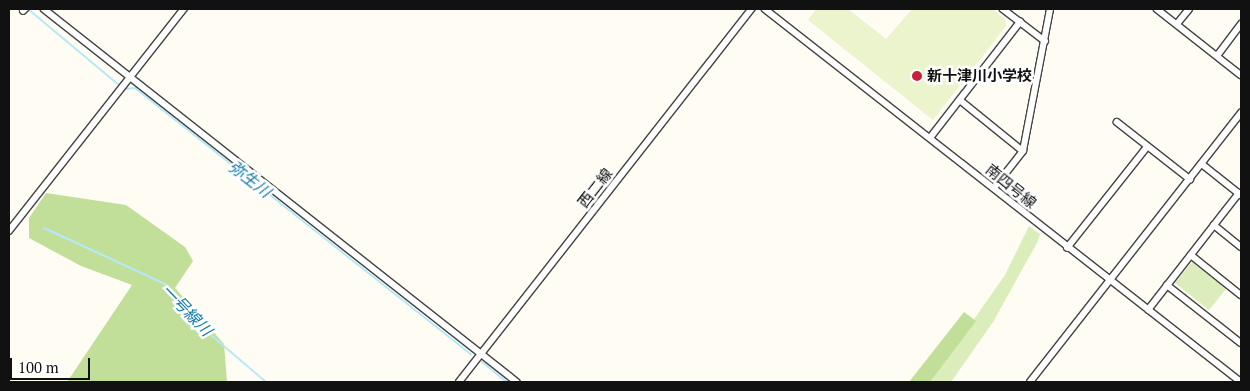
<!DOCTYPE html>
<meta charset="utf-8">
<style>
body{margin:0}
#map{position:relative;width:1250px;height:391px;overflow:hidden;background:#fffcf4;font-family:"PT Serif","Noto Sans JP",serif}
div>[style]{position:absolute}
.green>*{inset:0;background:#dbedba}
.forest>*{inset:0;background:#c1df98}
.pitch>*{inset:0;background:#ebf4cc}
.stream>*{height:2px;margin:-1px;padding:0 1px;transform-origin:1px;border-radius:1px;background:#b5e9fa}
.roads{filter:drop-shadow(1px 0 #444) drop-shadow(-1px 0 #444) drop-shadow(0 1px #444) drop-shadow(0 -1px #444)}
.minor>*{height:5.5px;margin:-2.75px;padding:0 2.75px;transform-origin:2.75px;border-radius:2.75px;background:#fff}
.dots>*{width:14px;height:14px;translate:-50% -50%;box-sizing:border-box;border:2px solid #fff;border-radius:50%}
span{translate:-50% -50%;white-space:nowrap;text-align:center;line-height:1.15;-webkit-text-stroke:5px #fff;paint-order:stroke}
.poi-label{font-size:15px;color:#111;font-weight:700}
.left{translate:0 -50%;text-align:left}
.street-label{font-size:15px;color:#111}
.water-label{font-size:16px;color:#0f7bad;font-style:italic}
.frame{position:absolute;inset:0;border:10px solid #111;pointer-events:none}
.scale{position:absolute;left:10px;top:358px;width:80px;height:22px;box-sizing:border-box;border:2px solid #111;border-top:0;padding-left:6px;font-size:15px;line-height:18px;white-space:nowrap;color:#111;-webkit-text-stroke:4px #fff;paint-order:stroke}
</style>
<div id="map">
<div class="green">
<i style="clip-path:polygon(1029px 226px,1040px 234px,1038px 241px,993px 322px,951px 382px,930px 382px,1005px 275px)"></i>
<i style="clip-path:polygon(1192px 262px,1226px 289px,1209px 310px,1175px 283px)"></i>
</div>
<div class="forest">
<i style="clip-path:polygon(46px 193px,126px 205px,185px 247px,193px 261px,175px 288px,224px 344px,227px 382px,67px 382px,132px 285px,81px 266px,29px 238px,29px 218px)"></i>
<i style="clip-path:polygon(964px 312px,976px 321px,930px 382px,909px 382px)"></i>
</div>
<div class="pitch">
<i style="clip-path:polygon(816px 9px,848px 9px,886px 39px,912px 9px,993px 9px,1005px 19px,1006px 26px,933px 120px,808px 20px)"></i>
</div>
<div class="stream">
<i style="left:28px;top:9px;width:120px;rotate:39.9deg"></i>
<i style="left:124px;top:89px;width:11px;rotate:-5deg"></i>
<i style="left:135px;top:88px;width:429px;rotate:38.4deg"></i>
<i style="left:44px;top:228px;width:133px;rotate:24.8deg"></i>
<i style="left:165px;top:284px;width:43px;rotate:52.6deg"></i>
<i style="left:191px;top:318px;width:99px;rotate:40.5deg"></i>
<i style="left:482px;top:362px;width:32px;rotate:39deg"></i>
</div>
<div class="roads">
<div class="minor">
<i style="left:44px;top:9px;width:602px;rotate:38.26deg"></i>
<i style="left:765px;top:9px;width:605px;rotate:38.08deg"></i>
<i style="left:1003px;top:9px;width:53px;rotate:37.3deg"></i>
<i style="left:1157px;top:9px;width:107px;rotate:38.2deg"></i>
<i style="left:23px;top:11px;width:3px;rotate:-45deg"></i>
<i style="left:1177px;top:24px;width:19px;rotate:-51deg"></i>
<i style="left:1217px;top:56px;width:40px;rotate:-53deg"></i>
<i style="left:960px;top:100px;width:81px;rotate:39deg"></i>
<i style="left:1117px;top:122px;width:93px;rotate:38deg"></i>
<i style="left:930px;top:138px;width:147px;rotate:-52.2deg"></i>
<i style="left:1202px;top:164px;width:50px;rotate:38.5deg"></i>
<i style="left:994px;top:188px;width:47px;rotate:-51.9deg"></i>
<i style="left:1023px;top:151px;width:145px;rotate:-79.2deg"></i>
<i style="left:1214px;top:225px;width:35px;rotate:39deg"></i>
<i style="left:9px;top:231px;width:283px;rotate:-51.8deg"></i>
<i style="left:1067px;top:248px;width:129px;rotate:-51.6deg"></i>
<i style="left:1191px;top:255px;width:64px;rotate:38.7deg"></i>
<i style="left:1167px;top:285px;width:94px;rotate:38.1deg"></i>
<i style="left:1148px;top:310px;width:148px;rotate:-52.1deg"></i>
<i style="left:459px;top:382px;width:474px;rotate:-51.9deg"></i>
<i style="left:1030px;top:382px;width:342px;rotate:-51.9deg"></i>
</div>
</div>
<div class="dots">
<i style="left:917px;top:76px;background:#cc1d3b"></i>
</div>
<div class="poi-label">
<span class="left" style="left:927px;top:76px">新十津川小学校</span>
</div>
<div class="street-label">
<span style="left:1011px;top:186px;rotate:39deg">南四号線</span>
<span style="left:595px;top:188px;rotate:-52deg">西二線</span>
</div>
<div class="water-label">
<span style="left:250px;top:179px;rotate:38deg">弥生川</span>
<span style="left:187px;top:310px;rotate:46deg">一号線川</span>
</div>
<div class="frame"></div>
<div class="scale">100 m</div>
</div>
